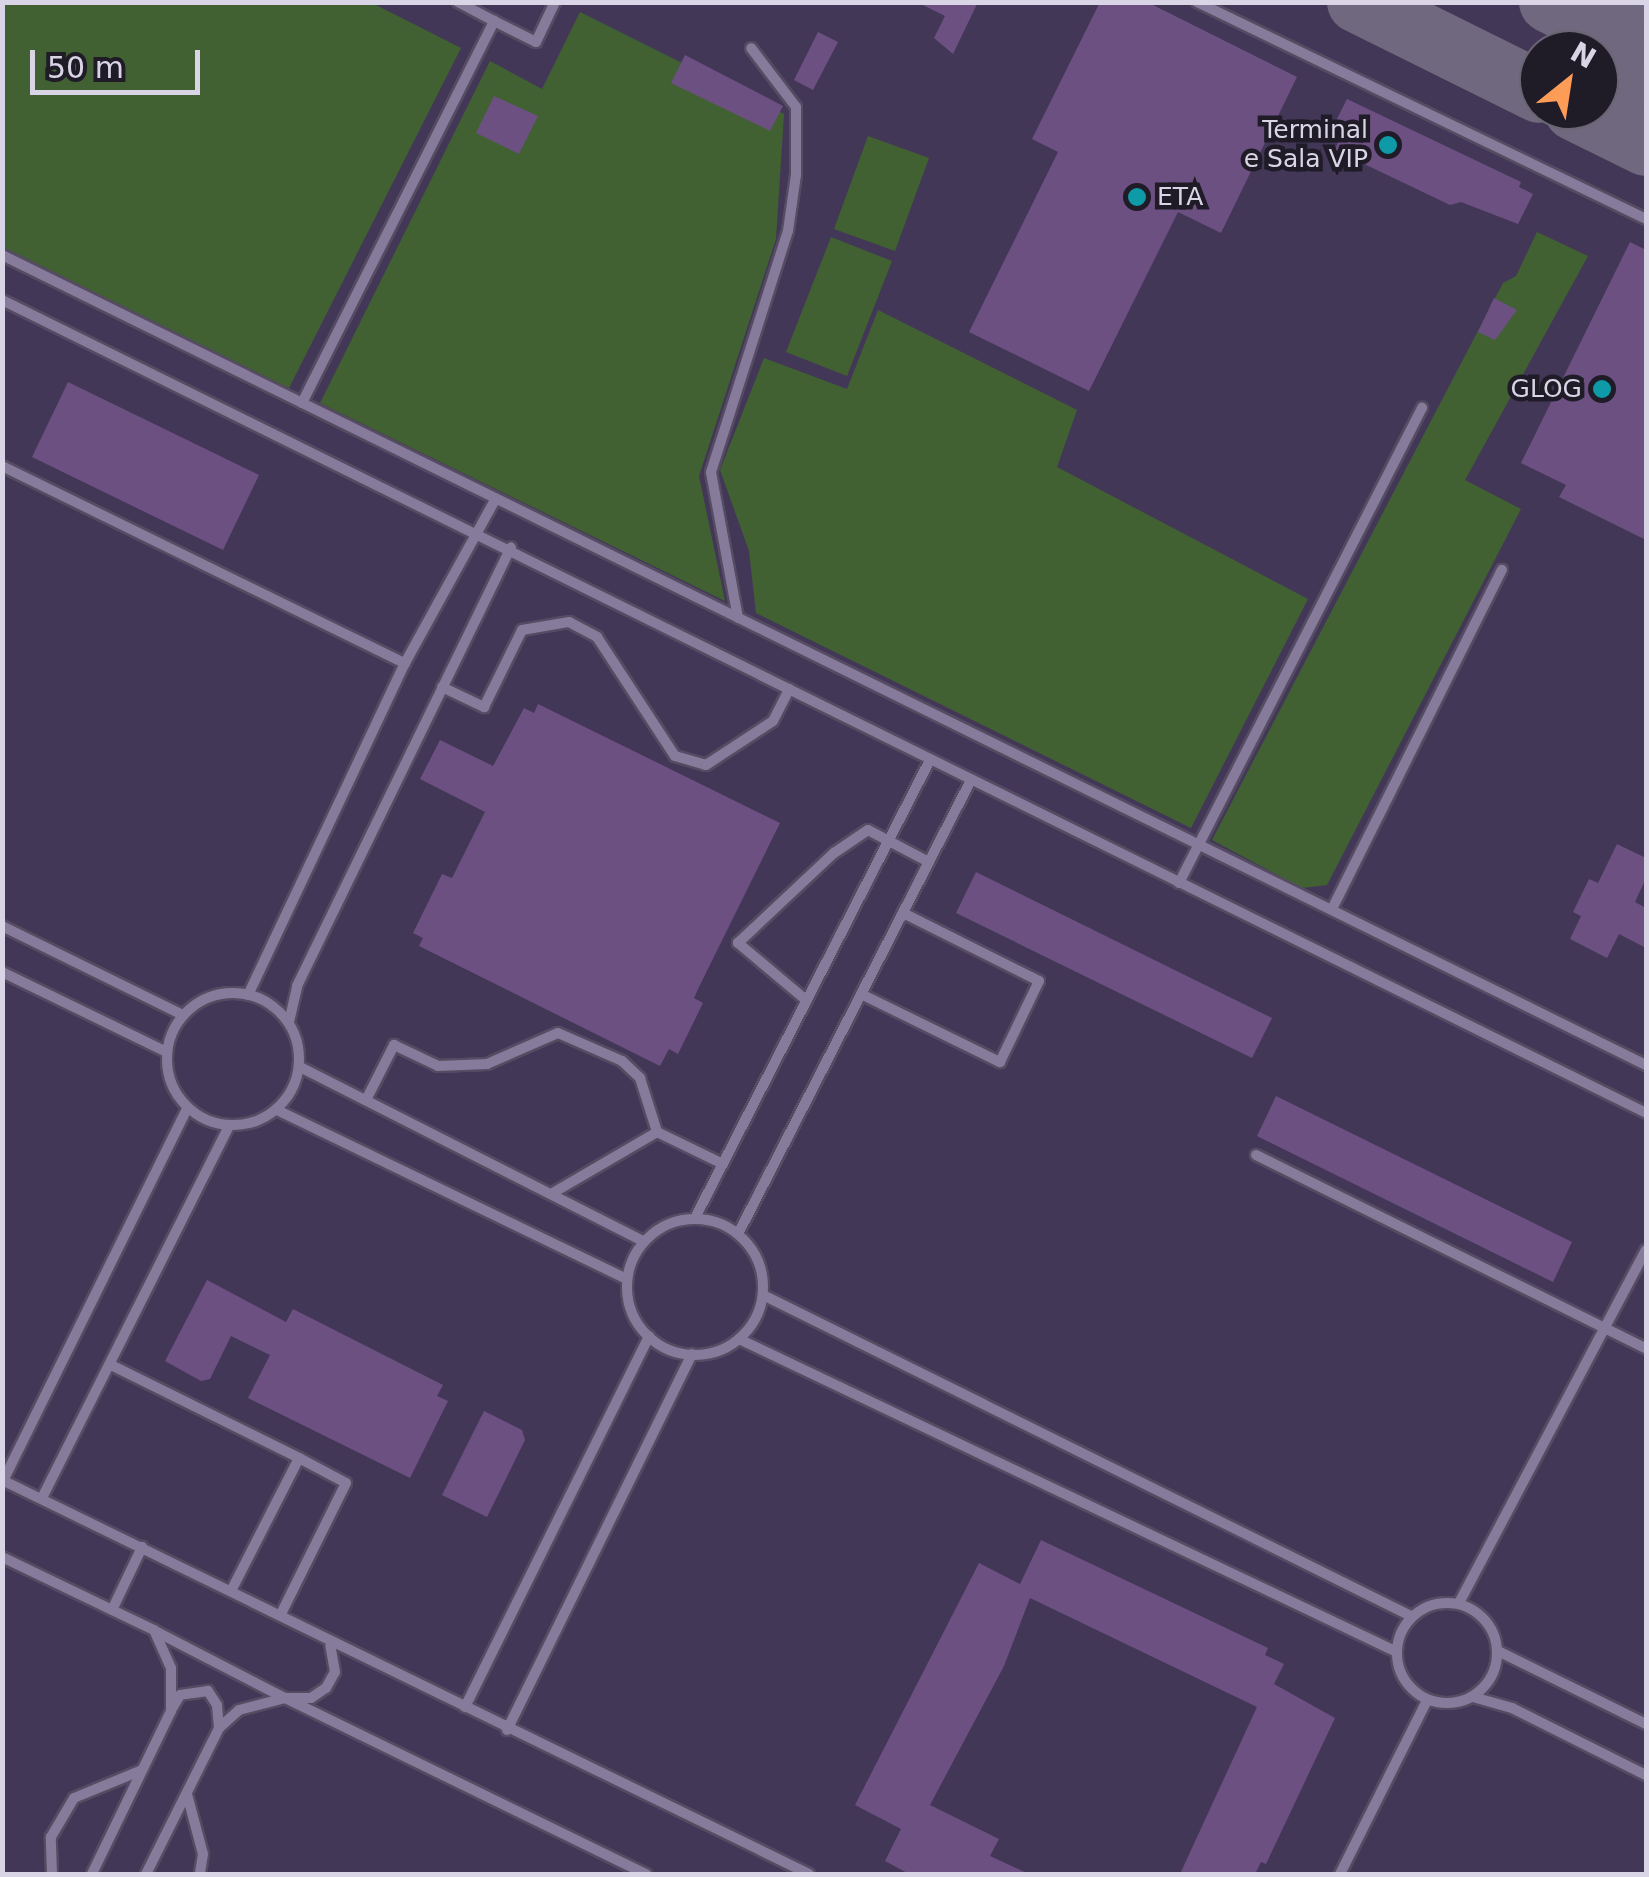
<!DOCTYPE html>
<style>
body{margin:0}
#map{position:relative;width:1649px;height:1877px;overflow:hidden;background:#3a304a;font-family:"DejaVu Sans",sans-serif}
div>[style]{position:absolute}
.built>*{inset:0;background:#433757}
.green>*{inset:0;background:#416132}
.taxiway>*{height:62px;margin:-31px;padding:0 31px;transform-origin:31px;border-radius:31px;background:#70687f}
.building>*{inset:0;background:#6c5081}
.roads{filter:drop-shadow(2px 0 #554c63) drop-shadow(-2px 0 #554c63) drop-shadow(0 2px #554c63) drop-shadow(0 -2px #554c63)}
.lane>*{height:10px;margin:-5px;padding:0 5px;transform-origin:5px;border-radius:5px;background:#867b9a}
.lane>.ring{margin:-5px;padding:0;box-sizing:content-box;background:none;border:10px solid #867b9a;border-radius:50%}
.dots>*{width:28px;height:28px;translate:-50% -50%;box-sizing:border-box;border:5px solid #1f1b27;border-radius:50%}
span{translate:-50% -50%;white-space:nowrap;text-align:center;line-height:1.15;-webkit-text-stroke:9px #1f1b27;paint-order:stroke}
.poi-label{font-size:25px;color:#dad5e6}
.right{translate:-100% -50%;text-align:right}
.left{translate:0 -50%;text-align:left}
.frame{position:absolute;inset:0;border:5px solid #dad5e6;pointer-events:none}
.north{position:absolute;left:1519px;top:30px;width:100px;height:100px;box-sizing:border-box;background:#1f1b27;border:2px solid #6a6573;border-radius:50%;rotate:30deg;font-size:28px;font-weight:700;line-height:40px;text-align:center;color:#dad5e6}
.north::after{content:'';display:block;margin:auto;width:35px;height:45px;background:#fd9c56;clip-path:polygon(50% 0,100% 100%,50% 72%,0 100%)}
.scale{position:absolute;left:30px;top:50px;width:170px;height:45px;box-sizing:border-box;border:5px solid #dad5e6;border-top:0;padding-left:12px;font-size:30px;line-height:35px;white-space:nowrap;color:#dad5e6;-webkit-text-stroke:8px #1f1b27;paint-order:stroke}
</style>
<div id="map">
<div class="built">
<i style="clip-path:polygon(evenodd,3px 3px,1646px 3px,1646px 1874px,3px 1874px,3px 3px,1539px 50px,1599px 50px,1599px 110px,1539px 110px,1539px 50px)"></i>
</div>
<div class="green">
<i style="clip-path:polygon(2px 3px,372px 3px,461px 48px,289px 388px,3px 247px)"></i>
<i style="clip-path:polygon(580px 12px,784px 114px,776px 239px,699px 476px,725px 601px,320px 403px,490px 61px,542px 89px)"></i>
<i style="clip-path:polygon(868px 136px,929px 158px,895px 251px,834px 229px)"></i>
<i style="clip-path:polygon(1537px 232px,1588px 256px,1465px 480px,1521px 509px,1327px 885px,1302px 888px,1212px 840px,1503px 283px,1516px 276px)"></i>
<i style="clip-path:polygon(831px 237px,892px 261px,847px 376px,786px 352px)"></i>
<i style="clip-path:polygon(878px 310px,1077px 410px,1057px 467px,1308px 599px,1191px 828px,756px 613px,749px 551px,720px 470px,764px 358px,847px 389px)"></i>
</div>
<div class="taxiway">
<i style="left:1358px;top:2px;width:202px;rotate:26.4deg"></i>
<i style="left:1550px;top:2px;width:107px;rotate:26.6deg"></i>
<i style="left:1615px;top:2px;width:35px;rotate:95deg"></i>
<i style="left:1612px;top:37px;width:41px;rotate:78.7deg"></i>
<i style="left:1620px;top:77px;width:45px;rotate:54.9deg"></i>
<i style="left:1575px;top:110px;width:79px;rotate:26.2deg"></i>
</div>
<div class="building">
<i style="clip-path:polygon(917px 2px,978px 2px,953px 54px,934px 38px,945px 16px)"></i>
<i style="clip-path:polygon(1100px 2px,1147px 2px,1297px 77px,1221px 233px,1178px 212px,1089px 391px,969px 332px,1058px 152px,1032px 139px)"></i>
<i style="clip-path:polygon(818px 32px,838px 42px,813px 90px,794px 80px)"></i>
<i style="clip-path:polygon(685px 55px,783px 106px,770px 131px,671px 83px)"></i>
<i style="clip-path:polygon(494px 96px,538px 116px,519px 154px,476px 133px)"></i>
<i style="clip-path:polygon(1347px 99px,1521px 182px,1519px 187px,1533px 194px,1518px 224px,1461px 202px,1450px 205px,1335px 150px,1339px 140px,1329px 135px)"></i>
<i style="clip-path:polygon(1630px 242px,1646px 250px,1646px 540px,1559px 497px,1566px 485px,1521px 463px)"></i>
<i style="clip-path:polygon(1494px 298px,1517px 310px,1495px 340px,1478px 332px)"></i>
<i style="clip-path:polygon(68px 382px,259px 475px,223px 550px,32px 457px)"></i>
<i style="clip-path:polygon(538px 704px,780px 823px,698px 989px,694px 998px,703px 1003px,678px 1054px,669px 1049px,660px 1066px,419px 946px,423px 938px,413px 933px,442px 874px,452px 878px,485px 812px,420px 779px,440px 740px,493px 766px,524px 708px,534px 713px)"></i>
<i style="clip-path:polygon(1617px 844px,1646px 858px,1646px 878px,1635px 902px,1646px 908px,1646px 948px,1619px 934px,1607px 958px,1570px 939px,1581px 916px,1573px 912px,1589px 879px,1598px 883px)"></i>
<i style="clip-path:polygon(976px 872px,1272px 1018px,1252px 1058px,956px 913px)"></i>
<i style="clip-path:polygon(1276px 1096px,1572px 1242px,1553px 1282px,1257px 1136px)"></i>
<i style="clip-path:polygon(207px 1280px,286px 1322px,293px 1309px,443px 1385px,437px 1396px,448px 1401px,410px 1478px,248px 1398px,270px 1355px,231px 1336px,210px 1379px,201px 1381px,165px 1361px)"></i>
<i style="clip-path:polygon(484px 1411px,522px 1430px,525px 1440px,487px 1517px,442px 1495px)"></i>
<i style="clip-path:polygon(1041px 1540px,1268px 1648px,1265px 1655px,1284px 1664px,1274px 1684px,1335px 1718px,1266px 1864px,1261px 1862px,1255px 1874px,1180px 1874px,1257px 1707px,1030px 1598px,1004px 1666px,930px 1805px,999px 1839px,990px 1856px,1029px 1874px,909px 1874px,885px 1861px,901px 1829px,855px 1805px,979px 1563px,1020px 1584px)"></i>
</div>
<div class="roads">
<div class="lane">
<i style="left:1197px;top:2px;width:499px;rotate:25.8deg"></i>
<i style="left:494px;top:21px;width:47px;rotate:26.6deg"></i>
<i style="left:536px;top:42px;width:44px;rotate:-64.6deg"></i>
<i style="left:2px;top:255px;width:1833px;rotate:26.23deg"></i>
<i style="left:2px;top:300px;width:1834px;rotate:26.31deg"></i>
<i style="left:302px;top:403px;width:428px;rotate:-63.3deg"></i>
<i style="left:494px;top:21px;width:41px;rotate:-152.2deg"></i>
<i style="left:2px;top:466px;width:449px;rotate:26.1deg"></i>
<i style="left:738px;top:618px;width:148px;rotate:-100.5deg"></i>
<i style="left:711px;top:472px;width:253px;rotate:-72.3deg"></i>
<i style="left:788px;top:231px;width:57px;rotate:-81.9deg"></i>
<i style="left:796px;top:175px;width:68px;rotate:-90deg"></i>
<i style="left:796px;top:107px;width:74px;rotate:-127.3deg"></i>
<i style="left:442px;top:687px;width:47px;rotate:25.5deg"></i>
<i style="left:484px;top:707px;width:86px;rotate:-63.7deg"></i>
<i style="left:522px;top:630px;width:48px;rotate:-9.7deg"></i>
<i style="left:569px;top:622px;width:32px;rotate:28deg"></i>
<i style="left:597px;top:637px;width:142px;rotate:56.8deg"></i>
<i style="left:675px;top:756px;width:32px;rotate:16deg"></i>
<i style="left:706px;top:765px;width:80px;rotate:-33.3deg"></i>
<i style="left:773px;top:721px;width:36px;rotate:-63deg"></i>
<i style="left:1179px;top:883px;width:534px;rotate:-62.91deg"></i>
<i style="left:1334px;top:905px;width:375px;rotate:-63.4deg"></i>
<i style="left:2px;top:926px;width:202px;rotate:26.2deg"></i>
<i style="left:2px;top:972px;width:183px;rotate:25.9deg"></i>
<i class="ring" style="left:167px;top:993px;width:122px;height:122px"></i>
<i style="left:861px;top:994px;width:155px;rotate:26.1deg"></i>
<i style="left:1000px;top:1062px;width:90px;rotate:-64.3deg"></i>
<i style="left:1039px;top:981px;width:152px;rotate:-153.4deg"></i>
<i style="left:248px;top:995px;width:367px;rotate:-64.7deg"></i>
<i style="left:405px;top:663px;width:186px;rotate:-61.1deg"></i>
<i style="left:806px;top:1000px;width:89px;rotate:-140deg"></i>
<i style="left:738px;top:943px;width:132px;rotate:-43.2deg"></i>
<i style="left:834px;top:853px;width:41px;rotate:-34.1deg"></i>
<i style="left:868px;top:830px;width:69px;rotate:27.7deg"></i>
<i style="left:289px;top:1022px;width:37px;rotate:-77deg"></i>
<i style="left:297px;top:986px;width:488px;rotate:-64deg"></i>
<i style="left:300px;top:1067px;width:385px;rotate:26.9deg"></i>
<i style="left:366px;top:1100px;width:62px;rotate:-63deg"></i>
<i style="left:394px;top:1045px;width:49px;rotate:25.5deg"></i>
<i style="left:438px;top:1066px;width:49px;rotate:-2.3deg"></i>
<i style="left:487px;top:1064px;width:77px;rotate:-23.6deg"></i>
<i style="left:558px;top:1033px;width:70px;rotate:23.6deg"></i>
<i style="left:622px;top:1061px;width:25px;rotate:43deg"></i>
<i style="left:640px;top:1078px;width:57px;rotate:72.5deg"></i>
<i style="left:657px;top:1132px;width:71px;rotate:25.8deg"></i>
<i style="left:277px;top:1110px;width:389px;rotate:25.8deg"></i>
<i style="left:1256px;top:1155px;width:436px;rotate:26.4deg"></i>
<i style="left:551px;top:1194px;width:123px;rotate:-30.3deg"></i>
<i style="left:695px;top:1218px;width:515px;rotate:-62.84deg"></i>
<i class="ring" style="left:627px;top:1219px;width:126px;height:126px"></i>
<i style="left:738px;top:1234px;width:510px;rotate:-62.83deg"></i>
<i style="left:763px;top:1295px;width:723px;rotate:26.35deg"></i>
<i style="left:739px;top:1339px;width:726px;rotate:25.44deg"></i>
<i style="left:111px;top:1365px;width:210px;rotate:26.3deg"></i>
<i style="left:2px;top:1480px;width:898px;rotate:26.02deg"></i>
<i style="left:3px;top:1481px;width:417px;rotate:-63.7deg"></i>
<i style="left:42px;top:1498px;width:416px;rotate:-63.3deg"></i>
<i style="left:2px;top:1557px;width:169px;rotate:25.7deg"></i>
<i style="left:154px;top:1630px;width:42px;rotate:65.9deg"></i>
<i style="left:171px;top:1668px;width:43px;rotate:90deg"></i>
<i style="left:171px;top:1711px;width:181px;rotate:115.9deg"></i>
<i style="left:231px;top:1591px;width:149px;rotate:-62.9deg"></i>
<i style="left:299px;top:1458px;width:53px;rotate:28deg"></i>
<i style="left:346px;top:1483px;width:148px;rotate:116.4deg"></i>
<i class="ring" style="left:1397px;top:1603px;width:90px;height:90px"></i>
<i style="left:1459px;top:1603px;width:399px;rotate:-62.1deg"></i>
<i style="left:112px;top:1610px;width:70px;rotate:-64.5deg"></i>
<i style="left:155px;top:1631px;width:146px;rotate:27.3deg"></i>
<i style="left:285px;top:1698px;width:26px"></i>
<i style="left:311px;top:1698px;width:18px;rotate:-34deg"></i>
<i style="left:326px;top:1688px;width:18px;rotate:-61deg"></i>
<i style="left:335px;top:1672px;width:27px;rotate:-100deg"></i>
<i style="left:1498px;top:1651px;width:165px;rotate:26.3deg"></i>
<i style="left:1473px;top:1697px;width:41px;rotate:15.8deg"></i>
<i style="left:1512px;top:1708px;width:150px;rotate:26.6deg"></i>
<i style="left:465px;top:1707px;width:414px;rotate:-63.6deg"></i>
<i style="left:219px;top:1728px;width:27px;rotate:-42deg"></i>
<i style="left:239px;top:1710px;width:48px;rotate:-14.6deg"></i>
<i style="left:285px;top:1698px;width:402px;rotate:26deg"></i>
<i style="left:507px;top:1730px;width:419px;rotate:-63.8deg"></i>
<i style="left:187px;top:1794px;width:62px;rotate:75.1deg"></i>
<i style="left:203px;top:1854px;width:20px;rotate:99deg"></i>
<i style="left:52px;top:1874px;width:37px;rotate:-92deg"></i>
<i style="left:51px;top:1837px;width:45px;rotate:-59.5deg"></i>
<i style="left:74px;top:1798px;width:74px;rotate:-22.4deg"></i>
<i style="left:146px;top:1874px;width:163px;rotate:-63.4deg"></i>
<i style="left:219px;top:1728px;width:23px;rotate:-95deg"></i>
<i style="left:217px;top:1705px;width:17px;rotate:-123deg"></i>
<i style="left:208px;top:1691px;width:28px;rotate:172deg"></i>
<i style="left:180px;top:1695px;width:16px;rotate:120deg"></i>
<i style="left:1340px;top:1874px;width:195px;rotate:-63.4deg"></i>
</div>
</div>
<div class="dots">
<i style="left:1388px;top:145px;background:#0f9aa8"></i>
<i style="left:1137px;top:197px;background:#0f9aa8"></i>
<i style="left:1602px;top:389px;background:#0f9aa8"></i>
</div>
<div class="poi-label">
<span class="right" style="left:1368px;top:145px">Terminal<br>e Sala VIP</span>
<span class="left" style="left:1157px;top:197px">ETA</span>
<span class="right" style="left:1582px;top:389px">GLOG</span>
</div>
<div class="frame"></div>
<div class="north">N</div>
<div class="scale">50 m</div>
</div>
